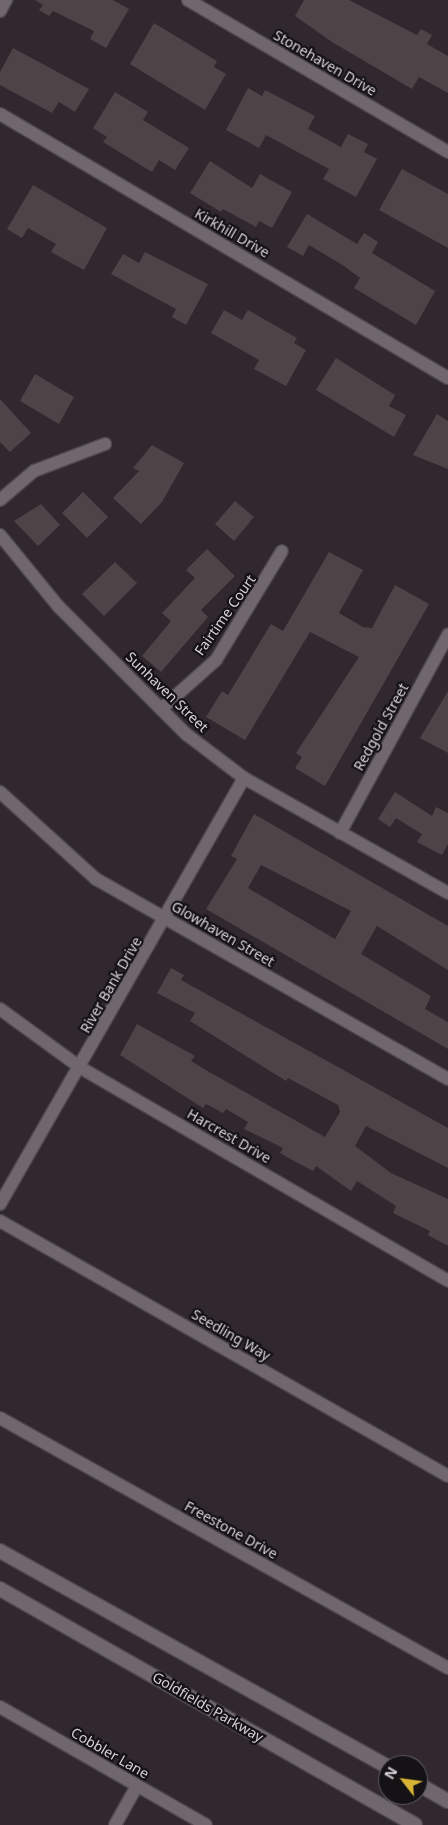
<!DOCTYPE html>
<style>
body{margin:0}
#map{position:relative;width:448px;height:1825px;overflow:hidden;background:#30282e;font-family:"Noto Sans",sans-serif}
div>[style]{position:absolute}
.building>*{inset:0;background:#4e4346}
.roads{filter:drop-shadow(1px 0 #4d464c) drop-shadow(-1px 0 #4d464c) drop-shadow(0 1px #4d464c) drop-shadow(0 -1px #4d464c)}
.minor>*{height:12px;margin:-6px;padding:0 6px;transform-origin:6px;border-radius:6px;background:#6f666e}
.secondary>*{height:14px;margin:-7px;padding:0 7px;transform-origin:7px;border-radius:7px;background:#6f666e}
span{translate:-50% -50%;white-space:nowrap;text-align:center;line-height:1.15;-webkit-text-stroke:4.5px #151215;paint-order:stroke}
.street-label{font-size:14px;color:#d7d2d6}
.north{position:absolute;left:378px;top:1755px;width:50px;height:50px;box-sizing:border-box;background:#151215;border:1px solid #635f62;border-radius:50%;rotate:300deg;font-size:14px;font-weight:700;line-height:20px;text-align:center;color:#d7d2d6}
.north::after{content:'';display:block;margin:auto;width:18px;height:22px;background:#d7b434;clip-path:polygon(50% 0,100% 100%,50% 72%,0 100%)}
</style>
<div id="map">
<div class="building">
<i style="clip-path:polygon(35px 0,113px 0,129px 9px,106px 48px,90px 39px,94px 31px,53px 11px,49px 16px,39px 10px,43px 5px)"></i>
<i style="clip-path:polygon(304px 0,349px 0,417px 35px,421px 29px,432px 35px,427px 44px,448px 56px,448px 93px,419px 77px,412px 89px,332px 42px,295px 16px)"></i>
<i style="clip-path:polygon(154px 23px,217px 61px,214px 67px,226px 74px,205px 110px,130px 64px)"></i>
<i style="clip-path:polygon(13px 48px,89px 89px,75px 112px,59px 102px,52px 113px,0 85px,0 72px)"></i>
<i style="clip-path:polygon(248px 88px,262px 96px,265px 90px,315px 116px,308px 129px,341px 147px,348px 134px,368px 144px,364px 152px,377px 159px,356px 197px,323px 179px,329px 169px,266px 135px,259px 148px,226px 130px)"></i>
<i style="clip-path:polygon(115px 92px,148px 112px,143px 120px,189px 148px,175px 170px,159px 160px,152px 172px,103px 142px,107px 137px,93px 128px)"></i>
<i style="clip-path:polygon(210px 161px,252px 188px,260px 174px,292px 192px,272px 228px,259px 221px,256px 227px,223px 209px,221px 212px,190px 193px)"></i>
<i style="clip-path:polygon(402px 169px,448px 194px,448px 248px,379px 210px)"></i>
<i style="clip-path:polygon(33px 185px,107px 228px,84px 270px,51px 252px,56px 244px,28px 228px,22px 238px,7px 229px)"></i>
<i style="clip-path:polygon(307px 214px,357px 244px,364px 233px,378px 242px,372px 253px,435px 291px,416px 325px,354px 288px,360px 278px,344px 266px,309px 245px,303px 256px,287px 247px)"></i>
<i style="clip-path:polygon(145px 252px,208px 284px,186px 325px,172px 317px,176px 309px,111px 274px,123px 254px,139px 263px)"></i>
<i style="clip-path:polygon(224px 310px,242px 320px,248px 310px,297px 338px,294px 343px,306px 350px,286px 386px,254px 369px,259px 360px,211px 333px)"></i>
<i style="clip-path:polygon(336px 358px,395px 395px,389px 406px,406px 415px,394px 437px,316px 390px)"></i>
<i style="clip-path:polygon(35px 374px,74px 397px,59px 424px,20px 401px)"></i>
<i style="clip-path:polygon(0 399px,31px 433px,10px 452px,0 442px)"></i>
<i style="clip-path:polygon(437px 414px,448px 421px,448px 469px,413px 455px)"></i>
<i style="clip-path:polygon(152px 445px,184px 463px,162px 502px,141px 524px,113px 498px,139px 471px,133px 468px)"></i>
<i style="clip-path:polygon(83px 492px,108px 517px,87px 538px,62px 513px)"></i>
<i style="clip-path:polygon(235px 501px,254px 517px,234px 541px,215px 524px)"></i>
<i style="clip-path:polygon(41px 504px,60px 525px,38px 546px,14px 521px)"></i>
<i style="clip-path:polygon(207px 549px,235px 576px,201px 610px,208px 617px,161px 672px,142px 656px,171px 621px,162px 613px,195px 578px,186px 570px)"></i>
<i style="clip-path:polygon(329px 552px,363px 570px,339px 613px,363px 627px,372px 628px,395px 585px,429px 604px,325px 786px,295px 768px,302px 757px,296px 753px,359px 657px,310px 632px,245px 740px,206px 717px,222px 691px,228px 695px,271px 624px,283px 631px)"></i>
<i style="clip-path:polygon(115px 562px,137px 583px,104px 616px,82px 594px)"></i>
<i style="clip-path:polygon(448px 691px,448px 753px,420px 738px)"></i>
<i style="clip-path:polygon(395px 792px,432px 816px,436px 807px,448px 813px,448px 844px,442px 855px,417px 842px,422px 834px,396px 818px,390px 827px,378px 819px)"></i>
<i style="clip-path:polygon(evenodd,254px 814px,448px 926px,448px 970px,377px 926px,361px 954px,431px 996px,425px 1009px,448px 1022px,448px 1049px,206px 909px,237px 859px,231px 856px,254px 814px,261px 865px,351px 911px,335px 939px,248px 888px,261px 865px)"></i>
<i style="clip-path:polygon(171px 968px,184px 975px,181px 980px,448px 1128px,448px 1168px,366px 1126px,355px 1146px,391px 1173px,448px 1199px,448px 1246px,428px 1235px,430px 1231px,393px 1213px,396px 1206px,357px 1181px,351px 1191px,316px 1166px,313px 1171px,294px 1161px,280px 1153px,283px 1148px,244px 1129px,248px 1122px,226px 1109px,223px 1113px,206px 1104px,203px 1108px,120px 1055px,137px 1024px,195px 1056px,191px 1061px,211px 1073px,325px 1137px,340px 1112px,338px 1105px,288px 1078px,286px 1081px,190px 1021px,195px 1013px,157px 993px)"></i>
</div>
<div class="roads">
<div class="minor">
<i style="left:188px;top:0;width:301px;rotate:30.3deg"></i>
<i style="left:0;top:11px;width:13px;rotate:-61deg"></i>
<i style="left:0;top:114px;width:520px;rotate:30.51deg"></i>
<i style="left:0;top:500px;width:45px;rotate:-40.5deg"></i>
<i style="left:34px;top:471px;width:76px;rotate:-20.8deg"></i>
<i style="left:0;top:535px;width:93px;rotate:50.7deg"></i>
<i style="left:59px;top:607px;width:180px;rotate:45deg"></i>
<i style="left:186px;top:734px;width:73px;rotate:37.2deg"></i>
<i style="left:244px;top:778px;width:234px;rotate:29.4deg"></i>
<i style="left:161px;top:709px;width:74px;rotate:-41.7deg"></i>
<i style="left:216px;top:660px;width:127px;rotate:-58.8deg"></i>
<i style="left:0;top:792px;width:130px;rotate:42.2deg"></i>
<i style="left:96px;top:879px;width:405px;rotate:29.6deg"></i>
<i style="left:340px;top:833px;width:226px;rotate:-61.4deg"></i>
<i style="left:0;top:1009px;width:100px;rotate:36.1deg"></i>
<i style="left:81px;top:1068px;width:424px;rotate:30.1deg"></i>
<i style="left:0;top:1204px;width:491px;rotate:-60.2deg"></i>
<i style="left:0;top:1221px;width:515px;rotate:29.65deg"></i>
<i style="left:0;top:1418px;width:513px;rotate:29.16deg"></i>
<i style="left:0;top:1707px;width:237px;rotate:29.8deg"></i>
<i style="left:115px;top:1825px;width:45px;rotate:-60.6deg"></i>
</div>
<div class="secondary">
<i style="left:0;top:1551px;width:444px;rotate:29.1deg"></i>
<i style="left:0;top:1589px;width:477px;rotate:29.6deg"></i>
<i style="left:418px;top:1784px;width:34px;rotate:30deg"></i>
</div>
</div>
<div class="street-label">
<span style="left:325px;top:63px;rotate:30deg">Stonehaven Drive</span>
<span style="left:232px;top:233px;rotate:30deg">Kirkhill Drive</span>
<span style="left:225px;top:615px;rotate:-55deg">Fairtime Court</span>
<span style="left:167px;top:692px;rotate:44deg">Sunhaven Street</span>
<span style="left:381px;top:727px;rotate:-61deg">Redgold Street</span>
<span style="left:223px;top:934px;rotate:30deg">Glowhaven Street</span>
<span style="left:111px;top:985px;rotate:-60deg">River Bank Drive</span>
<span style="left:229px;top:1136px;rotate:30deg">Harcrest Drive</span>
<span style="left:231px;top:1335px;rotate:30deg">Seedling Way</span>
<span style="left:231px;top:1530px;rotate:29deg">Freestone Drive</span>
<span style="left:208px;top:1707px;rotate:30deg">Goldfields Parkway</span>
<span style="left:110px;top:1753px;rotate:30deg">Cobbler Lane</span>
</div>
<div class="north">N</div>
</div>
